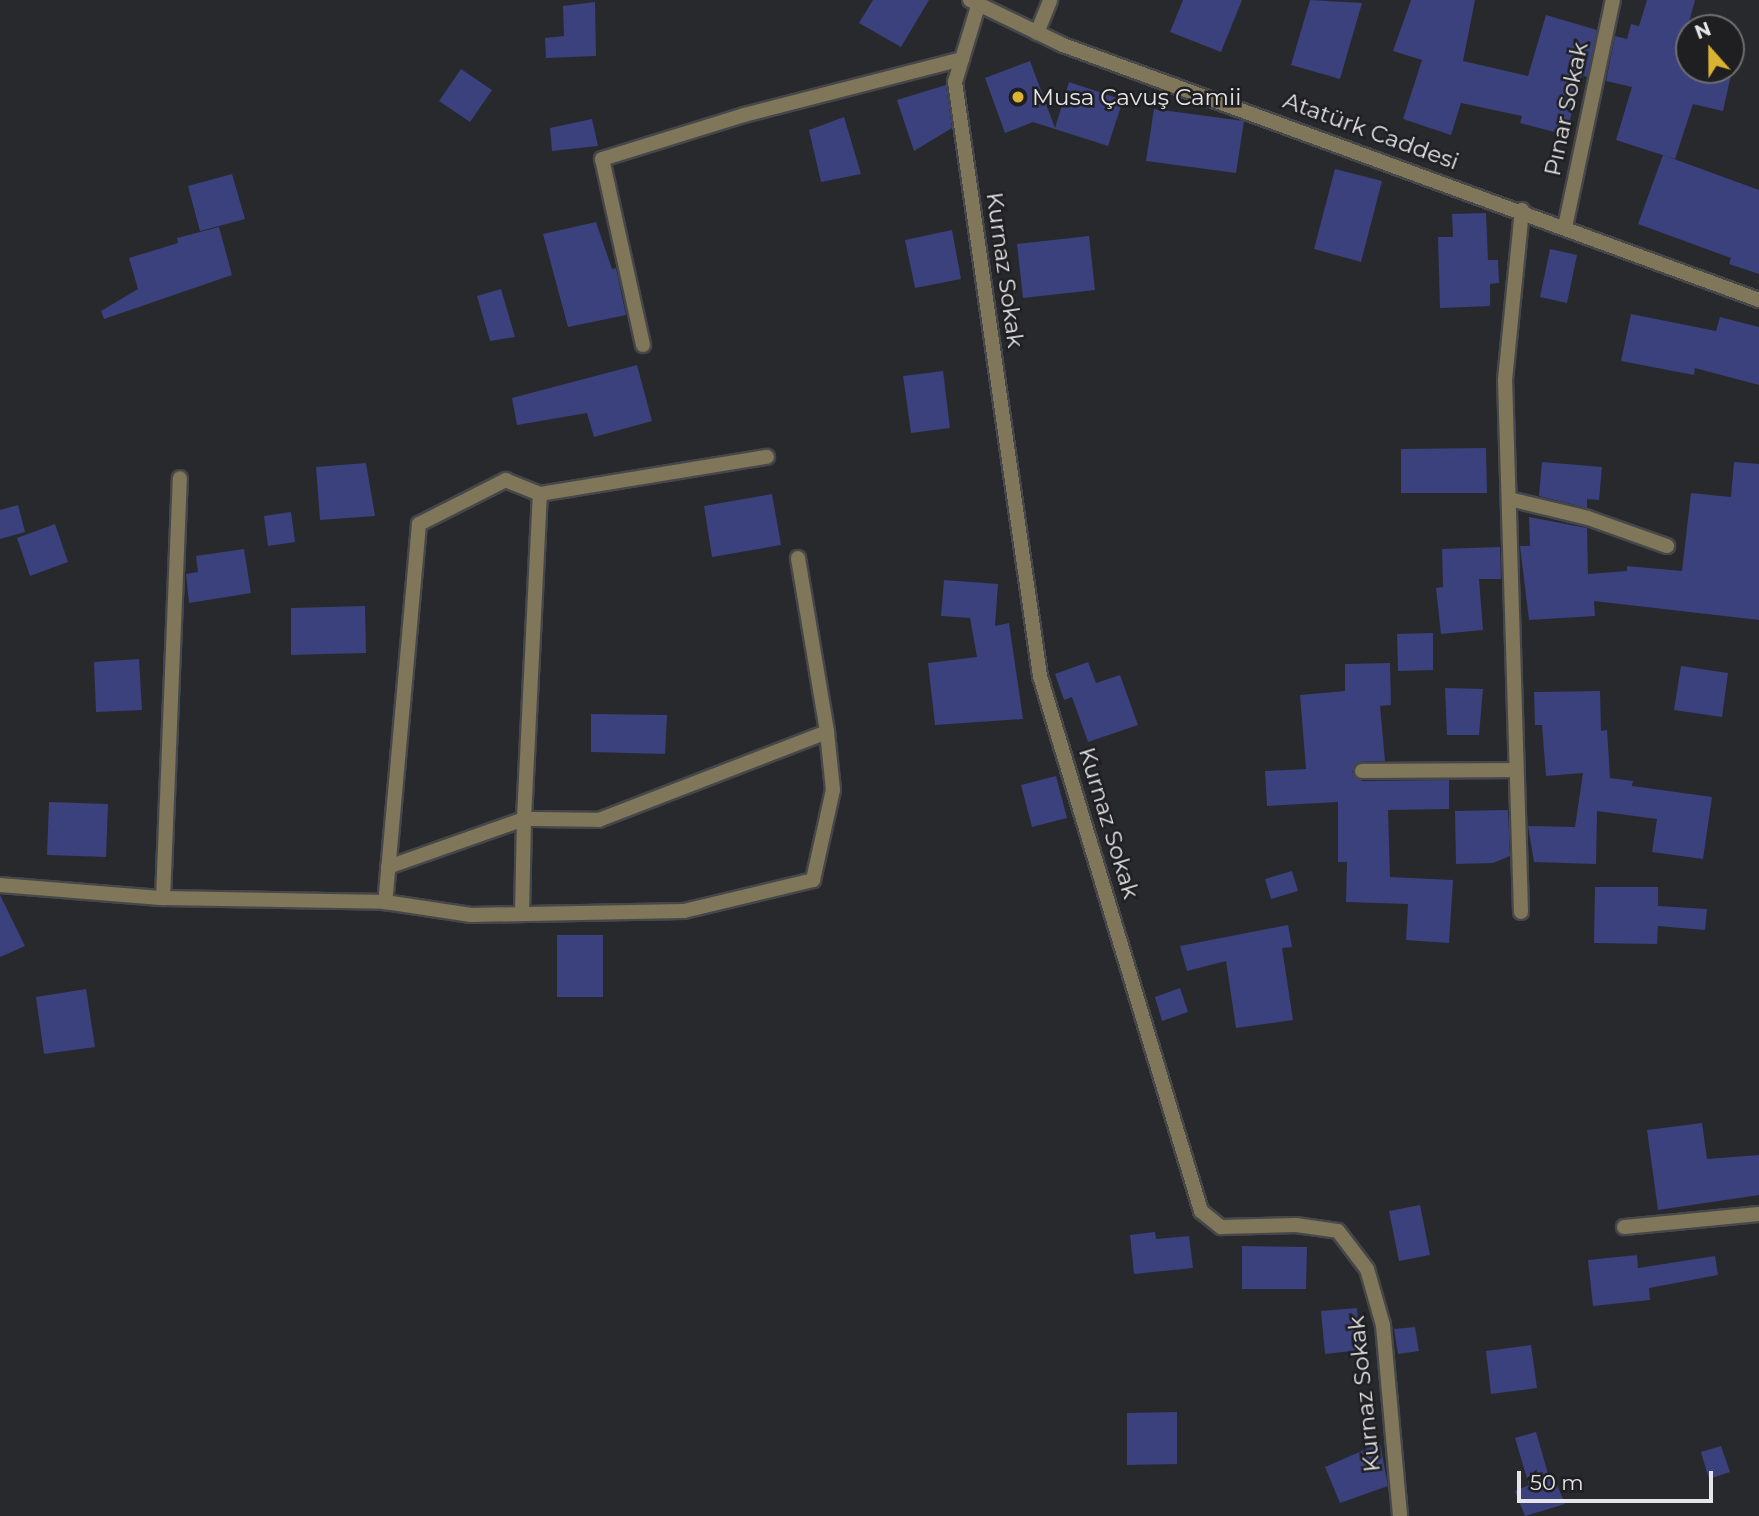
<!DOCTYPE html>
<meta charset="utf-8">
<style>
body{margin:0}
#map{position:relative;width:1759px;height:1516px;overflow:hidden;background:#28292c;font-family:Montserrat,sans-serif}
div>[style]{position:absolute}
.building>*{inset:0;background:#3a417c}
.roads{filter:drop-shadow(2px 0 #46474a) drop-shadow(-2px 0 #46474a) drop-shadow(0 2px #46474a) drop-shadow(0 -2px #46474a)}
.service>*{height:14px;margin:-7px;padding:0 7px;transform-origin:7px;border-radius:7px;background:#807659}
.minor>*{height:14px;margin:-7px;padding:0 7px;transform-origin:7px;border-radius:7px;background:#807659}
.dots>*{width:19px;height:19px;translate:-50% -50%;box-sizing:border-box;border:4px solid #1f1f22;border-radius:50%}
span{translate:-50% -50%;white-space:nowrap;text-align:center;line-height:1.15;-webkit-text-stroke:5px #1f1f22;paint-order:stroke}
.poi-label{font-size:23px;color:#e5e5e7}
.left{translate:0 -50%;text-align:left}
.street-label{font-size:23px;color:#e5e5e7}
.north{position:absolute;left:1675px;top:14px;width:70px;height:70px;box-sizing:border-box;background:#1f1f22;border:2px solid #6e6e71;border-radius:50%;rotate:339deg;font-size:19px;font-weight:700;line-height:28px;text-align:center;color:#e5e5e7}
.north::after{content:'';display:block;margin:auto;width:24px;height:32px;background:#dab333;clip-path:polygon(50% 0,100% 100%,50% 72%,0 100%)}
.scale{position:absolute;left:1517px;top:1471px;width:196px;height:32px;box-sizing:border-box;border:4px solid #e5e5e7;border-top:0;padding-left:9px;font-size:21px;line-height:24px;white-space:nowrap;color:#e5e5e7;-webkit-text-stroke:5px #1f1f22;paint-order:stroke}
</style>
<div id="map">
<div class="building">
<i style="clip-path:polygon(873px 0,929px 0,901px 47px,859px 23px)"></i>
<i style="clip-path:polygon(1183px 0,1242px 0,1221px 52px,1170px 32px)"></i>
<i style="clip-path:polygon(1310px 0,1362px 3px,1340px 79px,1291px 65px)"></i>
<i style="clip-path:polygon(1411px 0,1475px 0,1463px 61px,1528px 76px,1546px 15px,1597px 30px,1587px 77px,1582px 75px,1566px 135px,1520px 123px,1522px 116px,1461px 103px,1451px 135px,1403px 119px,1422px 60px,1393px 51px)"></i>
<i style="clip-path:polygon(1647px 0,1695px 0,1680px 56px,1689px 58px,1689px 70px,1732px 70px,1723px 111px,1693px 104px,1675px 159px,1616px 140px,1632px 87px,1606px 81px,1615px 36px,1627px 39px,1631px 24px,1639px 26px)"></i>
<i style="clip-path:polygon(595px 2px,596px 56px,546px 58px,545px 38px,564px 36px,563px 6px)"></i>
<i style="clip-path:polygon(1030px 61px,1055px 128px,1069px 82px,1123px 100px,1108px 146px,1033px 122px,1005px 133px,985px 78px)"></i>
<i style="clip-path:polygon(461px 69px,492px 90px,470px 122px,439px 101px)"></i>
<i style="clip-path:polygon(946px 85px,952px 128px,914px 151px,897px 100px)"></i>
<i style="clip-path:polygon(1154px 109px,1244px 121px,1236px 173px,1146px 161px)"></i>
<i style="clip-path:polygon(844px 117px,861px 174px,821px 182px,809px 130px)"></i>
<i style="clip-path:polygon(592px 119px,598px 146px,552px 151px,550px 128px)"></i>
<i style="clip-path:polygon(1663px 155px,1759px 190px,1759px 274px,1729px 264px,1731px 258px,1638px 224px)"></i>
<i style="clip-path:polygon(1335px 169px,1382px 181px,1361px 262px,1314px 249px)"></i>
<i style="clip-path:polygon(232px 174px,245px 219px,200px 231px,188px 186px)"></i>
<i style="clip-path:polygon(1486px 213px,1488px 260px,1498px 260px,1499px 283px,1490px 284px,1490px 306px,1440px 308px,1438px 237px,1453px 237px,1452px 214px)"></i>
<i style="clip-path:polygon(596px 222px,612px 269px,616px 268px,626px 315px,568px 327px,543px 234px)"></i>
<i style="clip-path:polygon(219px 227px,232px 275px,104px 319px,101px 311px,138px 289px,129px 258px,178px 243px,177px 238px)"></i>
<i style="clip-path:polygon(952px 230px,961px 279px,915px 288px,905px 240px)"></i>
<i style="clip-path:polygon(1089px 236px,1095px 290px,1023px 298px,1017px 244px)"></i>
<i style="clip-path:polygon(1550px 249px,1577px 255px,1567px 303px,1540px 297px)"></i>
<i style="clip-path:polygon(501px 289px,515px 337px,490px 341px,477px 296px)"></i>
<i style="clip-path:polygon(1631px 314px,1716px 331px,1720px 317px,1759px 327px,1759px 385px,1695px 368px,1694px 375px,1621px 361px)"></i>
<i style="clip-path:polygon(637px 365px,652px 421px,594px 437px,587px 413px,517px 425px,512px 398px)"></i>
<i style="clip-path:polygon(943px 371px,950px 428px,911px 433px,903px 376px)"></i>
<i style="clip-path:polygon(1486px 448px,1487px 493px,1401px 493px,1401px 449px)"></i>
<i style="clip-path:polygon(1542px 462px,1602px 467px,1599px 500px,1587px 499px,1587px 508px,1539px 496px)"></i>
<i style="clip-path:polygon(1734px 462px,1759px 464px,1759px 620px,1594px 601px,1595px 616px,1529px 620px,1520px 546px,1530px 546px,1529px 517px,1587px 528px,1588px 574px,1627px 571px,1627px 566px,1682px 571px,1691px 493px,1731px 497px)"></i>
<i style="clip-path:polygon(366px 463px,375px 516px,320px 520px,316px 467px)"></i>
<i style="clip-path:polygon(772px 494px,781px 545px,712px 557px,704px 506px)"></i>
<i style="clip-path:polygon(18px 505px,25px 532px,0 539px,0 510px)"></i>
<i style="clip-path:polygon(291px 512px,295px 542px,268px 546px,264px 516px)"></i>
<i style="clip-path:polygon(55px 524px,68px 562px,30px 576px,17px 538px)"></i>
<i style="clip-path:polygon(1500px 547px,1501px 579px,1479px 579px,1483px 630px,1441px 634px,1436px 588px,1443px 587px,1442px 549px)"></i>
<i style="clip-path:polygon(244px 549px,251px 593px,189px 603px,186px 574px,198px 572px,196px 556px)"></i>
<i style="clip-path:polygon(944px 580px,998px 584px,995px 626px,1009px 623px,1023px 719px,935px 725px,928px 663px,977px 657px,970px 618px,941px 616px)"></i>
<i style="clip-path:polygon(365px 606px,366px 653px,291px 655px,291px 608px)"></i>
<i style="clip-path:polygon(1433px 633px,1433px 670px,1398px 671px,1397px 634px)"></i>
<i style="clip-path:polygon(139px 659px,142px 710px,96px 712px,94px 662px)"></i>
<i style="clip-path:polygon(1088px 662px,1096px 683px,1120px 675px,1138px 725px,1088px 742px,1072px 697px,1064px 700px,1055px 674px)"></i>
<i style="clip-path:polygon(1390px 663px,1391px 705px,1380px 706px,1385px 761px,1358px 762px,1352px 772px,1362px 781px,1449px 780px,1449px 809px,1388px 810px,1390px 877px,1453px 880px,1449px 943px,1406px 940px,1408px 904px,1346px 902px,1347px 862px,1338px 862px,1338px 802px,1267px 806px,1265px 771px,1306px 769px,1300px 695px,1345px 691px,1345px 664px)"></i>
<i style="clip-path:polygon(1681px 666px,1728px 673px,1722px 717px,1674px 710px)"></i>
<i style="clip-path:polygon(1445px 688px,1483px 689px,1479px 735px,1447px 735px)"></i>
<i style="clip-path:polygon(1600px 691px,1601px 731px,1607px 730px,1610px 778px,1633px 781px,1632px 786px,1712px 797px,1703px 859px,1652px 852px,1657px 819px,1597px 811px,1596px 864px,1534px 862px,1528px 826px,1575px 827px,1583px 773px,1546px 776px,1542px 725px,1535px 725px,1534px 692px)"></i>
<i style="clip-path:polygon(591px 714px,667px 715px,665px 754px,591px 752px)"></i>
<i style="clip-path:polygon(1056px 776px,1067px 818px,1032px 827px,1021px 785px)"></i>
<i style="clip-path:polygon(49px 802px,108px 804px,106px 857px,47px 855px)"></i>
<i style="clip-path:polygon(1508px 810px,1510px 856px,1493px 863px,1456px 864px,1455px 811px)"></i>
<i style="clip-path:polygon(1292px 871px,1298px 891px,1271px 899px,1265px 879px)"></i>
<i style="clip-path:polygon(1595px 887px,1658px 887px,1658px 906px,1707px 909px,1705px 930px,1658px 926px,1657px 944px,1594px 943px)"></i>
<i style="clip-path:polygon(0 895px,25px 946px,0 957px)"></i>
<i style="clip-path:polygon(1288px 925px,1292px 947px,1282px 948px,1293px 1020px,1236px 1028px,1226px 961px,1187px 971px,1180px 946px)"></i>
<i style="clip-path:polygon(557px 935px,603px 935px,603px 997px,557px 997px)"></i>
<i style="clip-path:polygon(1180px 988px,1188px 1012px,1162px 1021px,1155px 997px)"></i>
<i style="clip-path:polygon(86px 989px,95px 1047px,44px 1054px,36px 997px)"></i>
<i style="clip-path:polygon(1702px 1123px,1707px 1159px,1759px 1155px,1759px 1195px,1658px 1210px,1647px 1130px)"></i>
<i style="clip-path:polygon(1420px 1205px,1430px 1255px,1399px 1261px,1389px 1211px)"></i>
<i style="clip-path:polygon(1155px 1232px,1156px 1239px,1189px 1236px,1193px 1268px,1134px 1274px,1130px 1235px)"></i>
<i style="clip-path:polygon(1242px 1246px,1307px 1247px,1306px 1289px,1242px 1289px)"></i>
<i style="clip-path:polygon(1637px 1255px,1638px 1268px,1715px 1256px,1718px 1275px,1649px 1288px,1650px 1300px,1593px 1306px,1588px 1260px)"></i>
<i style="clip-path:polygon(1357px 1308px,1360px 1350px,1325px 1354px,1321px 1311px)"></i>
<i style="clip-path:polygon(1415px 1327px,1419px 1351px,1398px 1354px,1394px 1329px)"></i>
<i style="clip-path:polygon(1531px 1345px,1537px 1388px,1491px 1394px,1486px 1351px)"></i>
<i style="clip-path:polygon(1177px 1412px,1177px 1464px,1127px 1465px,1127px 1413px)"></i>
<i style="clip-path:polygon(1536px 1432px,1549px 1477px,1553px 1475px,1565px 1504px,1525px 1516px,1515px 1491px,1529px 1485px,1515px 1438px)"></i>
<i style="clip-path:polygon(1380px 1443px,1388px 1486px,1340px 1503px,1325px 1467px)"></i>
<i style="clip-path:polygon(1721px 1446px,1730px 1472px,1709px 1479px,1701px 1452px)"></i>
</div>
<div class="roads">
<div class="service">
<i style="left:540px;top:494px;width:230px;rotate:-9.3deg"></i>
</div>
<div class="minor">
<i style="left:970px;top:0;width:103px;rotate:25.8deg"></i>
<i style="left:1063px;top:45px;width:741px;rotate:20.12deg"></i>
<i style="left:978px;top:6px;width:79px;rotate:106.8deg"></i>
<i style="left:955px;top:82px;width:600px;rotate:81.86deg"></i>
<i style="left:1040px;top:676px;width:559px;rotate:73.25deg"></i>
<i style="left:1201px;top:1211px;width:26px;rotate:39deg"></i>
<i style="left:1221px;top:1227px;width:75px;rotate:-1.5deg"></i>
<i style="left:1296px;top:1225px;width:42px;rotate:8.1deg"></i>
<i style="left:1338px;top:1231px;width:48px;rotate:52.7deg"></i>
<i style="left:1367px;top:1269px;width:58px;rotate:74.1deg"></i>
<i style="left:1383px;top:1325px;width:192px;rotate:84.9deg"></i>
<i style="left:1037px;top:33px;width:35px;rotate:-68deg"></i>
<i style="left:1565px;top:227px;width:232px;rotate:-78.1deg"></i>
<i style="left:643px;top:345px;width:190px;rotate:-102.4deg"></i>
<i style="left:602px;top:159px;width:149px;rotate:-17.2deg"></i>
<i style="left:744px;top:115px;width:225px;rotate:-14.4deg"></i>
<i style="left:1509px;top:499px;width:81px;rotate:13.5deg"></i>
<i style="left:1588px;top:518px;width:84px;rotate:19.5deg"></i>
<i style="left:798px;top:558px;width:176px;rotate:80.5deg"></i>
<i style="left:1362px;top:771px;width:153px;rotate:-0.4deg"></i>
<i style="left:388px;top:867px;width:144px;rotate:-19.4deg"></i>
<i style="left:524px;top:819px;width:95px;rotate:91.2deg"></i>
<i style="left:0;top:885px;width:164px;rotate:4.6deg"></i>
<i style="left:163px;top:898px;width:222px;rotate:1deg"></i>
<i style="left:385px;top:902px;width:87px;rotate:8.6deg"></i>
<i style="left:471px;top:915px;width:213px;rotate:-1.1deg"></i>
<i style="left:684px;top:911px;width:133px;rotate:-13.5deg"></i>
<i style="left:813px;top:880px;width:92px;rotate:-77.5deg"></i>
<i style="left:833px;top:790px;width:58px;rotate:-95.9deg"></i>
<i style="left:827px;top:732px;width:244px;rotate:158.9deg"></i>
<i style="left:599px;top:820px;width:75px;rotate:-179.2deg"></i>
<i style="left:524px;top:819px;width:325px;rotate:-87.2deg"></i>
<i style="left:540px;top:494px;width:37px;rotate:-158deg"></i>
<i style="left:506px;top:480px;width:97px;rotate:153.2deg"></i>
<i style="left:419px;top:524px;width:380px;rotate:95.1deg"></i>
<i style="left:163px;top:898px;width:420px;rotate:-87.7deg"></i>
<i style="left:1521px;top:912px;width:532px;rotate:-91.72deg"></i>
<i style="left:1505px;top:380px;width:171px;rotate:-84.3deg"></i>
<i style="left:1624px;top:1227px;width:136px;rotate:-5.5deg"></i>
</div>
</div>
<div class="dots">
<i style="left:1018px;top:97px;background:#dab333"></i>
</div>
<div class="poi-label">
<span class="left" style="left:1032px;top:97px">Musa Çavuş Camii</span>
</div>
<div class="street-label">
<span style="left:1566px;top:109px;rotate:-78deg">Pınar Sokak</span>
<span style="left:1371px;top:131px;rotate:20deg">Atatürk Caddesi</span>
<span style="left:1005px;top:270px;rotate:82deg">Kurnaz Sokak</span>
<span style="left:1109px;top:823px;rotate:73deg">Kurnaz Sokak</span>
<span style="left:1364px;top:1394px;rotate:-96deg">Kurnaz Sokak</span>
</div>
<div class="north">N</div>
<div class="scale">50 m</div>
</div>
